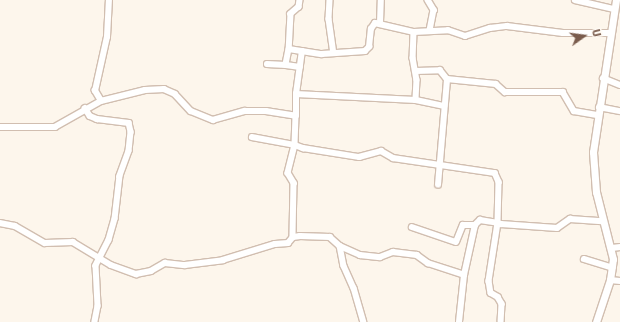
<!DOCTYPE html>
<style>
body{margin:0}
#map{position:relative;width:620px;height:322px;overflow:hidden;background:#fdf6ec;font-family:"Fira Sans",sans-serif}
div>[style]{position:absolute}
.roads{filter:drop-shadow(1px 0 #d1beb0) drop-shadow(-1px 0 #d1beb0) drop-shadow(0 1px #d1beb0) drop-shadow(0 -1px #d1beb0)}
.minor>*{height:5.5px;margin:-2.75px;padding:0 2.75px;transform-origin:2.75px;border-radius:2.75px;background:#fff}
.tertiary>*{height:7px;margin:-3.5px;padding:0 3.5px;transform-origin:3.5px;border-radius:3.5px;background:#fff}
span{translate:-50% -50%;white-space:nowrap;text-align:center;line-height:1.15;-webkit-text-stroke:4px #fffaf3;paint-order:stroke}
.north{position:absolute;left:564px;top:16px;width:40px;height:40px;-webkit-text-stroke:3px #fffaf3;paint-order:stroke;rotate:76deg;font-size:11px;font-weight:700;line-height:16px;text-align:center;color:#7a5c4d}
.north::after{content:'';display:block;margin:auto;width:14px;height:18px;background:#7a5c4d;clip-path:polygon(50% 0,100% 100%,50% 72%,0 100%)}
</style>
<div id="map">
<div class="roads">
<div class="minor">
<i style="left:300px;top:0;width:7px;rotate:98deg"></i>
<i style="left:299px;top:7px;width:11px;rotate:139deg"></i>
<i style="left:291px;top:14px;width:35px;rotate:93deg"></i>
<i style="left:289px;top:49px;width:33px;rotate:9deg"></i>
<i style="left:322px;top:54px;width:43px;rotate:-4deg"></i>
<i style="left:365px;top:51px;width:6px;rotate:-45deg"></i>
<i style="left:369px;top:47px;width:18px;rotate:-84deg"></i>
<i style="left:371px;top:29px;width:7px;rotate:-56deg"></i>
<i style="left:375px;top:23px;width:40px;rotate:13deg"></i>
<i style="left:414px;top:32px;width:34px;rotate:-3deg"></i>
<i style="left:448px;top:30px;width:18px;rotate:19deg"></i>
<i style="left:465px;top:36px;width:26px;rotate:-18deg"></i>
<i style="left:490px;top:28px;width:17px;rotate:-7deg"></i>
<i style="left:507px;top:26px;width:56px;rotate:7.1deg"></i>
<i style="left:563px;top:33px;width:47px"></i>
<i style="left:330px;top:0;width:19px;rotate:93deg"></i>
<i style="left:329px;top:19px;width:34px;rotate:82deg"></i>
<i style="left:428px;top:0;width:12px;rotate:59deg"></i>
<i style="left:434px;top:10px;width:21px;rotate:101deg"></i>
<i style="left:575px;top:0;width:40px;rotate:13deg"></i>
<i style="left:380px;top:23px;width:23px;rotate:-88deg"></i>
<i style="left:414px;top:32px;width:26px;rotate:92deg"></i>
<i style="left:413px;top:58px;width:22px;rotate:80deg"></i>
<i style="left:417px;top:80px;width:20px;rotate:93deg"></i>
<i style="left:289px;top:49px;width:16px;rotate:101deg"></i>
<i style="left:286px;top:65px;width:14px;rotate:8deg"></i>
<i style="left:267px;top:64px;width:19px;rotate:3deg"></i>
<i style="left:416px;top:71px;width:24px;rotate:-2deg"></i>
<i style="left:440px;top:70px;width:11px;rotate:52deg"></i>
<i style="left:447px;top:79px;width:49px;rotate:5.8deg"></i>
<i style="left:496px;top:84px;width:12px;rotate:42deg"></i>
<i style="left:505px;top:92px;width:58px"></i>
<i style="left:563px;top:92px;width:22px;rotate:60deg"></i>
<i style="left:574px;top:111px;width:23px;rotate:10deg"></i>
<i style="left:603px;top:78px;width:18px;rotate:22deg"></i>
<i style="left:296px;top:94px;width:120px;rotate:2.9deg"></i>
<i style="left:416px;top:100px;width:29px;rotate:12deg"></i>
<i style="left:101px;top:101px;width:12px;rotate:-121deg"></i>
<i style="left:95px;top:91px;width:55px;rotate:-77.5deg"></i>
<i style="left:107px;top:37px;width:37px;rotate:-87deg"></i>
<i style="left:599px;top:107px;width:21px;rotate:11deg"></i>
<i style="left:85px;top:108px;width:9px;rotate:58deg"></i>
<i style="left:90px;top:116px;width:8px;rotate:23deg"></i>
<i style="left:97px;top:119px;width:32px;rotate:7deg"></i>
<i style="left:129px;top:123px;width:9px;rotate:77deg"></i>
<i style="left:131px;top:132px;width:19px;rotate:96deg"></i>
<i style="left:129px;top:151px;width:27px;rotate:110deg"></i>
<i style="left:120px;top:176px;width:43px;rotate:96.6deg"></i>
<i style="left:115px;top:219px;width:22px;rotate:106deg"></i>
<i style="left:109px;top:240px;width:29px;rotate:117deg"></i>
<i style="left:96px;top:266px;width:40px;rotate:87.1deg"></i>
<i style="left:98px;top:306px;width:16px;rotate:101deg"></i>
<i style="left:296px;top:116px;width:22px;rotate:-90deg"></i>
<i style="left:296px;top:94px;width:43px;rotate:-82.1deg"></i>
<i style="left:0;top:127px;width:55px"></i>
<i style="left:55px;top:127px;width:53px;rotate:-29.5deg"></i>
<i style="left:101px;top:101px;width:45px;rotate:-14deg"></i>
<i style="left:145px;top:90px;width:19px;rotate:-3deg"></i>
<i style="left:164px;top:89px;width:12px;rotate:24deg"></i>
<i style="left:175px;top:94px;width:23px;rotate:47deg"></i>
<i style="left:191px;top:111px;width:24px;rotate:22deg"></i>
<i style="left:213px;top:120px;width:33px;rotate:-16deg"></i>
<i style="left:245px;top:111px;width:21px"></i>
<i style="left:266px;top:111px;width:30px;rotate:9deg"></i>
<i style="left:296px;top:116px;width:29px;rotate:92deg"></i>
<i style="left:295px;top:145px;width:9px;rotate:21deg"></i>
<i style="left:303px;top:148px;width:57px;rotate:9.1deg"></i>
<i style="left:359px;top:157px;width:23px;rotate:-15deg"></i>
<i style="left:381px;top:151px;width:14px;rotate:30deg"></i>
<i style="left:393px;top:158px;width:103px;rotate:8.4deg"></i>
<i style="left:495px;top:173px;width:10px;rotate:66deg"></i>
<i style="left:499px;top:182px;width:41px;rotate:91.4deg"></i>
<i style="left:498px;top:223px;width:3px;rotate:18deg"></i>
<i style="left:501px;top:224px;width:56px;rotate:4.1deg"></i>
<i style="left:557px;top:228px;width:16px;rotate:-35deg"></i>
<i style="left:570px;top:219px;width:32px;rotate:4deg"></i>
<i style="left:252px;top:137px;width:44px;rotate:10.5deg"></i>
<i style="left:295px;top:145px;width:29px;rotate:104deg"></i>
<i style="left:288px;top:173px;width:12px;rotate:59deg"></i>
<i style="left:294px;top:183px;width:54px;rotate:91.1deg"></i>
<i style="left:438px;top:185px;width:106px;rotate:-85.1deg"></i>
<i style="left:0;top:223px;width:15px;rotate:11deg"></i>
<i style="left:15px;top:226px;width:34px;rotate:30deg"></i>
<i style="left:45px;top:243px;width:28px;rotate:-2deg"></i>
<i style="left:73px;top:242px;width:44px;rotate:31.2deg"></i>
<i style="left:111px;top:265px;width:27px;rotate:20deg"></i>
<i style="left:136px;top:274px;width:15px;rotate:-11deg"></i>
<i style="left:151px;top:271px;width:16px;rotate:-30deg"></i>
<i style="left:165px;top:263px;width:20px;rotate:6deg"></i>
<i style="left:185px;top:265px;width:38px;rotate:-7deg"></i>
<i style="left:223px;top:260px;width:54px;rotate:-17.1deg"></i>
<i style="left:275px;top:244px;width:13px;rotate:-4deg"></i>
<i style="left:288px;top:243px;width:8px;rotate:-50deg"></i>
<i style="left:293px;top:237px;width:7px;rotate:-8deg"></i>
<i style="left:300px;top:236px;width:30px;rotate:2deg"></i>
<i style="left:330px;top:237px;width:13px;rotate:42deg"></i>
<i style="left:340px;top:246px;width:22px;rotate:24deg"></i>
<i style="left:360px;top:255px;width:20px;rotate:6deg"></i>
<i style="left:380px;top:257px;width:14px;rotate:-21deg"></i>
<i style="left:393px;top:252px;width:24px;rotate:7deg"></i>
<i style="left:417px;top:255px;width:14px;rotate:36deg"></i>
<i style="left:428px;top:263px;width:38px;rotate:18deg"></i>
<i style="left:412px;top:227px;width:46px;rotate:18.8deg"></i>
<i style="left:456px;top:242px;width:18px;rotate:-68deg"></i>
<i style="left:463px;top:225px;width:12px"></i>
<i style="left:340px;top:246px;width:20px;rotate:79deg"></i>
<i style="left:344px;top:266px;width:24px;rotate:66deg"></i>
<i style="left:354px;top:288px;width:35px;rotate:74deg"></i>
<i style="left:612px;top:248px;width:8px;rotate:-7deg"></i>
<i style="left:584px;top:259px;width:30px;rotate:17deg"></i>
<i style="left:610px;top:280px;width:10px;rotate:6deg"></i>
<i style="left:459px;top:322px;width:47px;rotate:-83.9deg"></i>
<i style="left:464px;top:275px;width:51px;rotate:-77.6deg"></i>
<i style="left:475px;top:225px;width:7px;rotate:-45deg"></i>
<i style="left:480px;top:220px;width:18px;rotate:9deg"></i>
<i style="left:498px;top:223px;width:59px;rotate:98.8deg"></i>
<i style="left:489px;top:281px;width:12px;rotate:81deg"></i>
<i style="left:491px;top:293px;width:8px;rotate:30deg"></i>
<i style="left:498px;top:297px;width:8px;rotate:60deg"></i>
<i style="left:502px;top:304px;width:17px;rotate:93deg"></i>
</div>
<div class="tertiary">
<i style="left:596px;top:322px;width:44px;rotate:-71.6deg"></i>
<i style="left:610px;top:280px;width:21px;rotate:-82deg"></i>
<i style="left:613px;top:259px;width:69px;rotate:-104.2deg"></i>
<i style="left:596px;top:192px;width:40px;rotate:-94.3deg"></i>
<i style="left:593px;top:152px;width:154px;rotate:-81.4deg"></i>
</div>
</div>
<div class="north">U</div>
</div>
